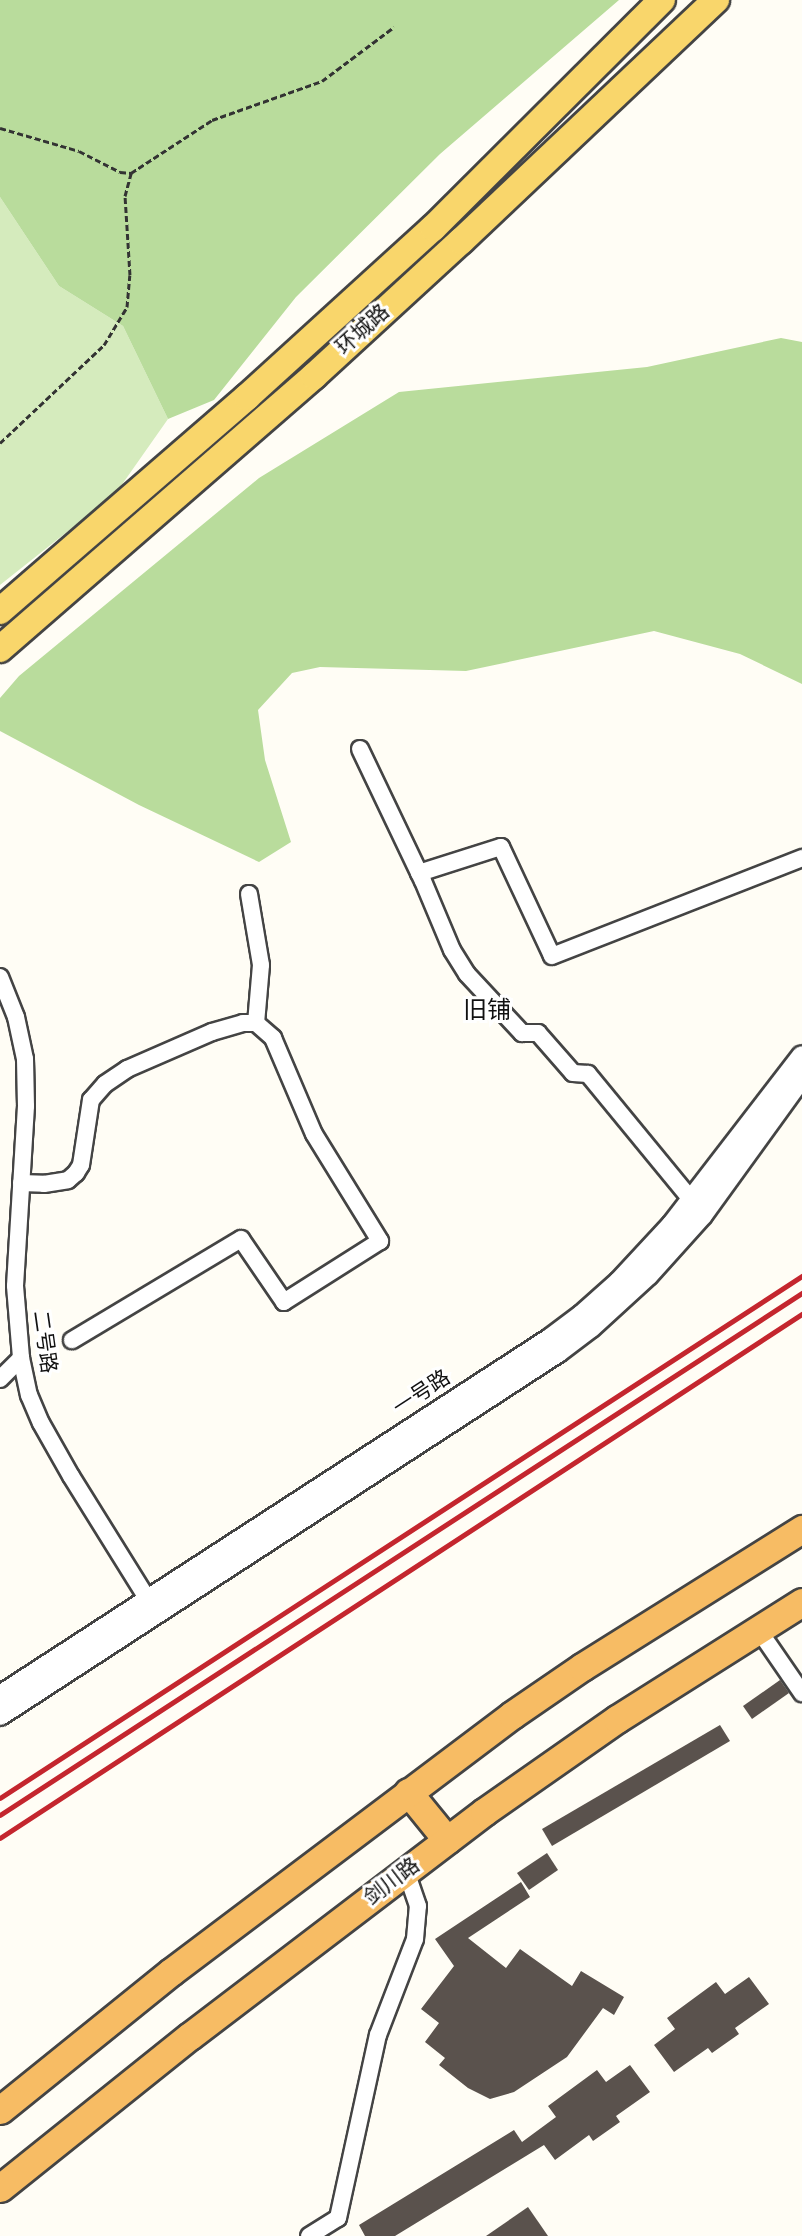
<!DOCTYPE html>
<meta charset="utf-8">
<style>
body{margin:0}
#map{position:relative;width:802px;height:2236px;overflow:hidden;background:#fffdf5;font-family:Spectral,"Noto Sans SC",serif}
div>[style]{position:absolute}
.green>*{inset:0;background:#d5ebbd}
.forest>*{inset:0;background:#b9dc9c}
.building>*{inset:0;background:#5a524d}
.path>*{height:3px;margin-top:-1.5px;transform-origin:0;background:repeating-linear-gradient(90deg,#333 0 6px,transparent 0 9px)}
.roads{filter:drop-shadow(2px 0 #444) drop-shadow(-2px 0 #444) drop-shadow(0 2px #444) drop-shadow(0 -2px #444)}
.minor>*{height:16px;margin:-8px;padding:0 8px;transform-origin:8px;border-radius:8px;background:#fff}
.tertiary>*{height:20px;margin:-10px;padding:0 10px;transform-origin:10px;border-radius:10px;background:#fff}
.primary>*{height:26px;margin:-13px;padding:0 13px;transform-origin:13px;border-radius:13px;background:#f9d66b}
.trunk>*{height:27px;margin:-13.5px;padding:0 13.5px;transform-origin:13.5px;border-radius:13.5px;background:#f7bc64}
.rail>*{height:4.5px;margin:-2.25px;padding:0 2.25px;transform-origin:2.25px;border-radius:2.25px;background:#c4262e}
span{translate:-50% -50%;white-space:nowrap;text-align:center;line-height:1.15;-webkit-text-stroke:6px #fff;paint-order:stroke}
.street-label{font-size:21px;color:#111}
.quarter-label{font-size:24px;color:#111}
</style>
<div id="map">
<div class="green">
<i style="clip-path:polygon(0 197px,59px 286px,123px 326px,168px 419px,116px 493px,0 585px)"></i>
</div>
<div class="forest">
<i style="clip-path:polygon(0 0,619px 0,440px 154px,296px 297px,214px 400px,168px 419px,123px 326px,59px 286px,0 197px)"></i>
<i style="clip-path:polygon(781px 338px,802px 342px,802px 684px,740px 654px,654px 631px,466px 671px,320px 667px,292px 673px,258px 710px,265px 760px,291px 842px,259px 862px,139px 805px,0 731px,0 698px,19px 676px,259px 478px,399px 392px,647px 367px)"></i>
</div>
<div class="building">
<i style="clip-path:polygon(780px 1680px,789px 1693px,752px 1719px,743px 1706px)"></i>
<i style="clip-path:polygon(720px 1725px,730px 1741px,552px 1846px,542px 1829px)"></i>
<i style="clip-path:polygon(547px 1853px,558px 1870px,529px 1890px,517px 1873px)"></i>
<i style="clip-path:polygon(521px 1882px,530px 1897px,468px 1938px,506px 1968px,520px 1949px,572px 1986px,581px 1971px,624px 1997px,614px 2015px,603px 2008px,567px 2057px,514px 2092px,490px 2099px,468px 2088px,439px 2065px,445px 2058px,425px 2042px,439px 2023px,421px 2009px,454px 1966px,435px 1939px)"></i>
<i style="clip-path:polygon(749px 1977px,769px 2004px,735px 2028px,739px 2034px,712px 2053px,708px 2048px,674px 2072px,654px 2045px,675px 2029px,667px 2018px,716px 1982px,725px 1994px)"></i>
<i style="clip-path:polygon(630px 2065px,650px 2092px,616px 2116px,620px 2122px,593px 2141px,589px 2135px,555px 2160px,544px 2145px,395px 2236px,365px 2236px,359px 2225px,514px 2130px,522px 2142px,556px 2117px,548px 2106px,597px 2070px,606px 2082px)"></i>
<i style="clip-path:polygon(528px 2207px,548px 2236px,486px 2236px)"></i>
</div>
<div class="path">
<i style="left:0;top:128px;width:82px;rotate:16.2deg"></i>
<i style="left:79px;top:151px;width:46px;rotate:27.1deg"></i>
<i style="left:120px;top:172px;width:11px;rotate:5deg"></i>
<i style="left:131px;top:173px;width:97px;rotate:-33.2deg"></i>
<i style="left:212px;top:120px;width:117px;rotate:-19.5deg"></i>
<i style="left:322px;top:81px;width:90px;rotate:-36.9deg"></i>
<i style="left:0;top:443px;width:143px;rotate:-43.3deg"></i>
<i style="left:104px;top:345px;width:44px;rotate:-58.8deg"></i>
<i style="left:127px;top:307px;width:32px;rotate:-85deg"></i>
<i style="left:130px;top:275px;width:79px;rotate:-93.6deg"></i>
<i style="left:125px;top:196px;width:24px;rotate:-75deg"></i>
</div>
<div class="roads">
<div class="minor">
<i style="left:360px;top:749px;width:146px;rotate:64.5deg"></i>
<i style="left:423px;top:881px;width:75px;rotate:67.2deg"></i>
<i style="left:452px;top:950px;width:28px;rotate:58deg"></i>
<i style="left:467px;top:974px;width:81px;rotate:47deg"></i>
<i style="left:522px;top:1033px;width:16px"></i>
<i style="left:538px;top:1033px;width:53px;rotate:48.8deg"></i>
<i style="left:573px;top:1073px;width:15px;rotate:4deg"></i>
<i style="left:588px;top:1074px;width:173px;rotate:50.6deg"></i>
<i style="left:419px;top:873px;width:86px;rotate:-17.6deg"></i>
<i style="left:501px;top:847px;width:120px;rotate:64.9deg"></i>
<i style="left:552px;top:956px;width:269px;rotate:-21.4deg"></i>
<i style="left:249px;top:894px;width:72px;rotate:80.4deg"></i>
<i style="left:261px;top:965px;width:58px;rotate:94.9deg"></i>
<i style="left:0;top:977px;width:43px;rotate:68.2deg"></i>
<i style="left:16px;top:1017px;width:43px;rotate:77.9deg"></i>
<i style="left:25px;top:1059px;width:47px;rotate:88.8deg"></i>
<i style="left:26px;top:1106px;width:180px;rotate:93.5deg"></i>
<i style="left:15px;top:1286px;width:72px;rotate:85.2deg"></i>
<i style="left:21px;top:1358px;width:38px;rotate:78deg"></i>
<i style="left:29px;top:1395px;width:30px;rotate:67deg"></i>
<i style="left:41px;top:1423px;width:61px;rotate:60.5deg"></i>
<i style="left:71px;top:1476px;width:159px;rotate:58.1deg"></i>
<i style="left:21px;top:1183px;width:23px;rotate:2deg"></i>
<i style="left:44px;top:1184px;width:24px;rotate:-9deg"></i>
<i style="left:68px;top:1180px;width:11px;rotate:-41deg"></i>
<i style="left:76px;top:1173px;width:9px;rotate:-58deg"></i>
<i style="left:81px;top:1165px;width:66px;rotate:-81.3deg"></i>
<i style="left:91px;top:1100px;width:21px;rotate:-49deg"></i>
<i style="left:105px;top:1084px;width:27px;rotate:-34deg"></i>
<i style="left:127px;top:1069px;width:93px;rotate:-23.5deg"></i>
<i style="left:212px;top:1032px;width:32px;rotate:-16deg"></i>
<i style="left:243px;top:1023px;width:13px"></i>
<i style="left:256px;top:1023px;width:23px;rotate:41deg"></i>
<i style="left:273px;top:1038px;width:104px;rotate:66.9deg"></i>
<i style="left:314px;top:1134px;width:126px;rotate:58.3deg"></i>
<i style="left:380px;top:1241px;width:114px;rotate:147.6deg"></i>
<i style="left:284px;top:1302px;width:76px;rotate:-124.3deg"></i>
<i style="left:241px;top:1239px;width:197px;rotate:149.1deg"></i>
<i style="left:0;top:1379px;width:30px;rotate:-45deg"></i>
<i style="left:758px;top:1629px;width:78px;rotate:55.5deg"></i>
<i style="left:309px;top:2236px;width:34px;rotate:-32deg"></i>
<i style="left:338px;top:2218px;width:187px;rotate:-77.7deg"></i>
<i style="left:378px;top:2035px;width:103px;rotate:-68.9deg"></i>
<i style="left:415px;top:1939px;width:33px;rotate:-85deg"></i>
<i style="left:418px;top:1906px;width:37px;rotate:-109deg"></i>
</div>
<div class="tertiary">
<i style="left:0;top:1696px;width:656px;rotate:-32.99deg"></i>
<i style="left:550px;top:1339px;width:40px;rotate:-37deg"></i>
<i style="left:582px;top:1315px;width:50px;rotate:-41.7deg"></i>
<i style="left:619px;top:1282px;width:78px;rotate:-47.1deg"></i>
<i style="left:672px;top:1225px;width:213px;rotate:-52.4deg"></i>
<i style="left:0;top:1715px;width:666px;rotate:-33.05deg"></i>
<i style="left:558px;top:1352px;width:41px;rotate:-37.1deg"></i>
<i style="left:591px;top:1327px;width:77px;rotate:-42.4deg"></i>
<i style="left:648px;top:1275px;width:81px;rotate:-48deg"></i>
<i style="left:702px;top:1215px;width:170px;rotate:-54.1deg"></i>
</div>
<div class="primary">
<i style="left:0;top:611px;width:327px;rotate:-40.9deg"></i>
<i style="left:247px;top:397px;width:251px;rotate:-42.3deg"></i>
<i style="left:433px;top:228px;width:323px;rotate:-44.9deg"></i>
<i style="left:0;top:649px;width:416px;rotate:-41deg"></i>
<i style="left:314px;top:376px;width:200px;rotate:-42.6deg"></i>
<i style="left:461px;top:241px;width:351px;rotate:-43.4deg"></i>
</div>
<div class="trunk">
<i style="left:408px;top:1792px;width:62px;rotate:50.9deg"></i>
<i style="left:0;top:2110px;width:220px;rotate:-38.9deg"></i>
<i style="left:171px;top:1972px;width:427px;rotate:-37deg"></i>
<i style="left:512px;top:1715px;width:85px;rotate:-34.4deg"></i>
<i style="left:582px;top:1667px;width:260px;rotate:-32.1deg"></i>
<i style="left:0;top:2188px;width:243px;rotate:-38.7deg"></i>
<i style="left:190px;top:2036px;width:370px;rotate:-37.3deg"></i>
<i style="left:484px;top:1812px;width:162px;rotate:-35deg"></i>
<i style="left:617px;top:1719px;width:219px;rotate:-32.3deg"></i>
</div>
</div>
<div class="rail">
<i style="left:0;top:1798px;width:957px;rotate:-33.06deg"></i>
<i style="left:0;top:1815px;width:957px;rotate:-33.06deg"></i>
<i style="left:0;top:1838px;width:958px;rotate:-33.16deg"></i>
</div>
<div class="street-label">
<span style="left:363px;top:330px;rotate:-42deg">环城路</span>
<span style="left:44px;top:1342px;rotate:82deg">二号路</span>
<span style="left:422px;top:1393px;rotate:-33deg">一号路</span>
<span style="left:392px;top:1882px;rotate:-37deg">剑川路</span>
</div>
<div class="quarter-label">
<span style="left:487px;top:1012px">旧铺</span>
</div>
</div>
